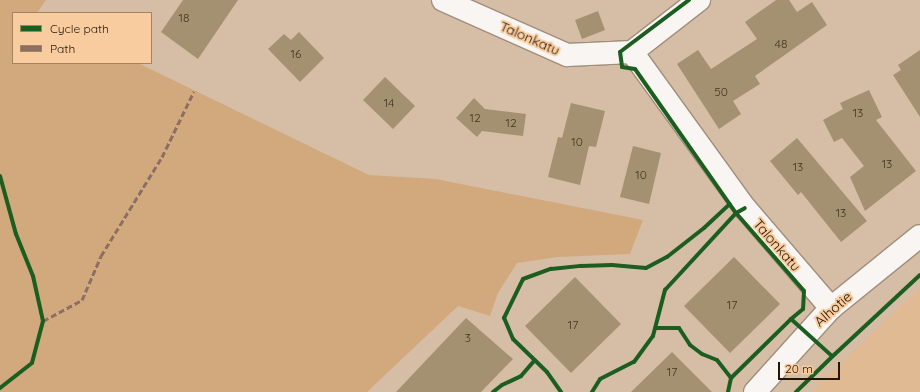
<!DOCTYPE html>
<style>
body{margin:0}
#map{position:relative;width:920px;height:392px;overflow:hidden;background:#d6bea6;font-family:Quicksand,sans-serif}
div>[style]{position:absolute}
.built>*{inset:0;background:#dfba93}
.green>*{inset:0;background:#d2a97c}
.building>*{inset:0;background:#a39171}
.roads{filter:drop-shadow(1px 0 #a08e7b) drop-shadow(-1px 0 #a08e7b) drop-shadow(0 1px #a08e7b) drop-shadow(0 -1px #a08e7b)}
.minor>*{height:22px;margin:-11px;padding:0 11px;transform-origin:11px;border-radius:11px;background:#f9f5f2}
.quiet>*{height:3px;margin-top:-1.5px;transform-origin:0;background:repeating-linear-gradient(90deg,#8d6e63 0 6px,transparent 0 9px)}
.cycleway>*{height:4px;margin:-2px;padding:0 2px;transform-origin:2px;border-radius:2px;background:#1b5e20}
span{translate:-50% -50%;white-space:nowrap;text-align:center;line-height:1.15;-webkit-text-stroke:4px #f8cc9e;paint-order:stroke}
.number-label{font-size:12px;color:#44341f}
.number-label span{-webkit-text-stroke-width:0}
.street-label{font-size:14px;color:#251504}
.legend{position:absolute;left:12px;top:12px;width:140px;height:52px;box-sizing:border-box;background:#f8cc9e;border:1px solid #a48360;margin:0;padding:5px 7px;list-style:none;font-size:12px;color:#251504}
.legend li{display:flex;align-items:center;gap:8px;height:20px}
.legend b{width:20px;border:1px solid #a48360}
.scale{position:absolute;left:778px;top:362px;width:62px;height:18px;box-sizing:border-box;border:2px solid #251504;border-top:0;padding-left:5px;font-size:12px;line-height:14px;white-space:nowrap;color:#251504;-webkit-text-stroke:3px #f8cc9e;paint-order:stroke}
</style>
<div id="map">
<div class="built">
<i style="clip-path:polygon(920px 287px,920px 392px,812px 392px,826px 377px)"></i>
</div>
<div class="green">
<i style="clip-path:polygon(0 0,46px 0,37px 13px,13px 13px,13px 63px,138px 63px,369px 175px,436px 179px,643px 220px,630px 254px,558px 257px,517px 263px,498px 293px,490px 316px,458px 306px,367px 392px,0 392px)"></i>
</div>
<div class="building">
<i style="clip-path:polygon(183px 0,238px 0,198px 59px,161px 32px)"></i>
<i style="clip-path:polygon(776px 0,789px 0,797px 12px,812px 2px,827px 25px,755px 76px,760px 84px,733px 101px,741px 114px,719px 129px,677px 64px,698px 50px,711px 69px,757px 39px,745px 22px)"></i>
<i style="clip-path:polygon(598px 11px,605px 30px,582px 39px,575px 20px)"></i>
<i style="clip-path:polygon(299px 32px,324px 58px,300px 82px,268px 49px,284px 34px,291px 40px)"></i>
<i style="clip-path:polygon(920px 50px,920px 117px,893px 75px,901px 70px,898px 65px)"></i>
<i style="clip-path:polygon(385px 77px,415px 106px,393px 129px,363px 100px)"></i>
<i style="clip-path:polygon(869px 90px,882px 117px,876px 120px,916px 171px,865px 211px,850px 177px,864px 166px,842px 138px,834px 142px,823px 120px,843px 109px,840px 103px)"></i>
<i style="clip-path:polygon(474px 98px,485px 109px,526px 114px,523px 136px,482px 131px,477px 137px,456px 118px)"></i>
<i style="clip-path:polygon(571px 103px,605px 111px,596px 147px,589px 146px,580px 185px,548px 177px,558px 137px,562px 138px)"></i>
<i style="clip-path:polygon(797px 138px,867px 221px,841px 242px,801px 192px,798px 195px,770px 161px)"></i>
<i style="clip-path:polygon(633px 146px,661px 153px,649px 204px,620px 197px)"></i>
<i style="clip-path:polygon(734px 257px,780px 304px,730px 353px,684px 306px)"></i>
<i style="clip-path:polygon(575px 277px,621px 324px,571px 373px,525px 326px)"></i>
<i style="clip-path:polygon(466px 318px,513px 359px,481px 392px,396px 392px)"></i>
<i style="clip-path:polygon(672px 352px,712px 392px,631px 392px)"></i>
</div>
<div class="roads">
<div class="minor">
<i style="left:443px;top:0;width:136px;rotate:23.9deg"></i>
<i style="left:567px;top:55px;width:65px;rotate:-2.6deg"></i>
<i style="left:632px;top:52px;width:193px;rotate:54.1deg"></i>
<i style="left:745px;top:208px;width:132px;rotate:49.3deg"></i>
<i style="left:632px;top:52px;width:85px;rotate:-37.8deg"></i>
<i style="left:755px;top:392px;width:113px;rotate:-47.9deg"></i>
<i style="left:831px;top:308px;width:114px;rotate:-39deg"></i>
</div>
</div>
<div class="quiet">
<i style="left:43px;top:321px;width:44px;rotate:-28.3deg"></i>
<i style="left:82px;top:300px;width:48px;rotate:-66.6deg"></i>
<i style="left:101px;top:256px;width:116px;rotate:-58.4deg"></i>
<i style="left:162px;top:157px;width:73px;rotate:-64.1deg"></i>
</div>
<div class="cycleway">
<i style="left:689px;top:0;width:86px;rotate:143deg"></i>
<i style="left:620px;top:52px;width:15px;rotate:82deg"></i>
<i style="left:622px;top:67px;width:13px;rotate:9deg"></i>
<i style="left:635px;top:69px;width:176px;rotate:55deg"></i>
<i style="left:736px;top:213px;width:103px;rotate:48.9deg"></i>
<i style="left:804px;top:291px;width:18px;rotate:93deg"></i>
<i style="left:803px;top:309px;width:16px;rotate:140deg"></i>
<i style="left:791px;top:319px;width:55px;rotate:42.1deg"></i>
<i style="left:0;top:176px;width:60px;rotate:74.6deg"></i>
<i style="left:16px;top:234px;width:45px;rotate:68deg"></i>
<i style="left:33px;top:276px;width:46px;rotate:77.5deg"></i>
<i style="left:43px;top:321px;width:43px;rotate:104.7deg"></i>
<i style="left:32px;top:363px;width:41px;rotate:142deg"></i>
<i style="left:656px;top:328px;width:23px"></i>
<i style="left:679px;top:328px;width:20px;rotate:57deg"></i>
<i style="left:690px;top:345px;width:15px;rotate:37deg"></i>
<i style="left:702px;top:354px;width:16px;rotate:22deg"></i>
<i style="left:717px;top:360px;width:23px;rotate:52deg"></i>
<i style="left:493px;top:392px;width:11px;rotate:-38deg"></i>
<i style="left:502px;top:385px;width:21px;rotate:-25deg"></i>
<i style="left:521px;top:376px;width:21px;rotate:-49deg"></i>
<i style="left:561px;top:392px;width:24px;rotate:-125deg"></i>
<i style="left:547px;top:372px;width:47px;rotate:-135.9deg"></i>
<i style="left:513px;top:339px;width:23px;rotate:-113deg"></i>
<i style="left:504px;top:318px;width:43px;rotate:-64deg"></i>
<i style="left:523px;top:279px;width:30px;rotate:-20deg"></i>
<i style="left:551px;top:269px;width:30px;rotate:-6deg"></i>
<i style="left:581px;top:266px;width:31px;rotate:-2deg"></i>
<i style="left:612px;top:265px;width:34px;rotate:5deg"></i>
<i style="left:646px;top:268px;width:24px;rotate:-28deg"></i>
<i style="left:667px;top:257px;width:47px;rotate:-38.1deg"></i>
<i style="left:704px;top:228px;width:35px;rotate:-43deg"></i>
<i style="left:592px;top:392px;width:15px;rotate:-58deg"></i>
<i style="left:600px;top:379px;width:38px;rotate:-27deg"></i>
<i style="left:634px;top:362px;width:32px;rotate:-54deg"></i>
<i style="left:653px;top:336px;width:48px;rotate:-75.4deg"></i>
<i style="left:665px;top:290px;width:105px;rotate:-47.3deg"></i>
<i style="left:736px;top:213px;width:10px;rotate:-29deg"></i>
<i style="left:728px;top:392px;width:14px;rotate:-78deg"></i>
<i style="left:731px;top:378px;width:84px;rotate:-44.5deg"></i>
<i style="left:796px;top:392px;width:54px;rotate:-44.3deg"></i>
<i style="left:835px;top:354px;width:116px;rotate:-42.9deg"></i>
</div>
<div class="number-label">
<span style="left:184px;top:18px">18</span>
<span style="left:781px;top:44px">48</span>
<span style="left:296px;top:54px">16</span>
<span style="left:721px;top:92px">50</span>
<span style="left:389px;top:103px">14</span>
<span style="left:858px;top:113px">13</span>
<span style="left:475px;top:118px">12</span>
<span style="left:511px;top:123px">12</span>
<span style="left:577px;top:142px">10</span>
<span style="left:887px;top:164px">13</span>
<span style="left:798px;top:167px">13</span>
<span style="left:641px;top:175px">10</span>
<span style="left:841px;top:213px">13</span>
<span style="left:732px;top:305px">17</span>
<span style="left:573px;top:325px">17</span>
<span style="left:468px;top:338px">3</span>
<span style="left:672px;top:372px">17</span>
</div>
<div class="street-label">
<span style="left:530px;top:38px;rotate:24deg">Talonkatu</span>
<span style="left:777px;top:245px;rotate:49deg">Talonkatu</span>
<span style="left:833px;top:309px;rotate:-42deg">Alhotie</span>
</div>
<ul class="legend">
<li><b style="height:5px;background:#1b5e20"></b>Cycle path</li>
<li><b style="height:5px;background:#8d6e63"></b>Path</li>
</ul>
<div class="scale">20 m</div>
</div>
